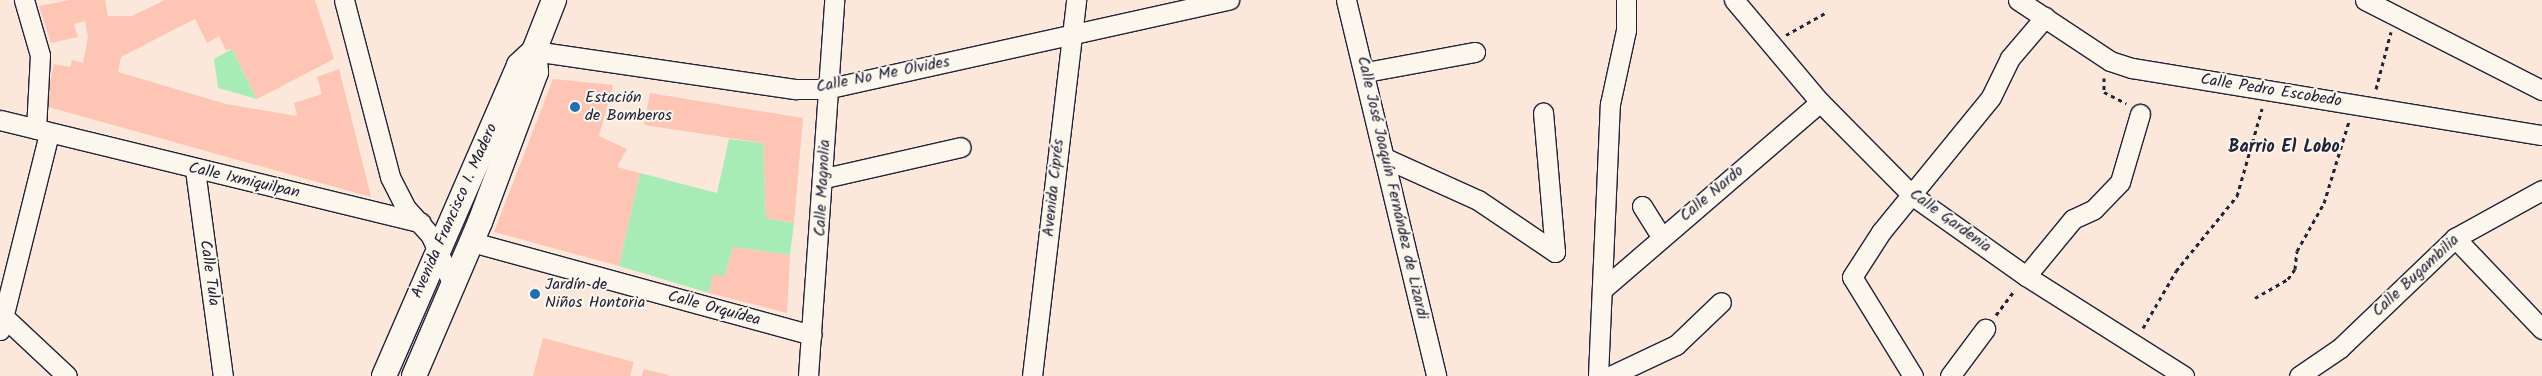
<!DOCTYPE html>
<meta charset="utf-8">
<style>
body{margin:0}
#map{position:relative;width:2542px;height:376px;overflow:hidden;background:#fce8db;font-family:Kalam,sans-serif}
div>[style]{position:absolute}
.green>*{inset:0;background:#a7ecb7}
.building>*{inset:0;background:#fec5b4}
.path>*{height:3px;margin-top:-1.5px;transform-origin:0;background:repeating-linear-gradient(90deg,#22223b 0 4px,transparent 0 8px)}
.roads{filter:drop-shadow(1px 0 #22223b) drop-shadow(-1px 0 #22223b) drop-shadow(0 1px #22223b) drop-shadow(0 -1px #22223b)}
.minor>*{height:19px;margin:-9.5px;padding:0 9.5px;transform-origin:9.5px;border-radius:9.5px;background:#fbf7ec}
.major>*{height:24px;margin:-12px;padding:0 12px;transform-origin:12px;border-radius:12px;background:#fbf7ec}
.dots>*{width:14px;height:14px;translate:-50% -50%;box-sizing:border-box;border:2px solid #fbf7ec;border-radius:50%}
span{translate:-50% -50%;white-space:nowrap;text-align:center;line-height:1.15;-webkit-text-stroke:4px #fbf7ec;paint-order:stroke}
.street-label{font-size:16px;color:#22223b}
.poi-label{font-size:16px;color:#22223b}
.left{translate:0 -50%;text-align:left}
.neighbourhood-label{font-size:18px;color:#22223b;font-weight:700}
</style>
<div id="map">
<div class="green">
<i style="clip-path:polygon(232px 49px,257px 99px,218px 88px,214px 59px)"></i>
<i style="clip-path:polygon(729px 139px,763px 143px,766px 218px,794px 223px,790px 255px,733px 247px,724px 277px,713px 275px,709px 293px,619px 266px,640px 173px,717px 193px)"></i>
</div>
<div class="building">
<i style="clip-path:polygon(70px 0,105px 0,108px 16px,132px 16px,165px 0,315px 0,334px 59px,257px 99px,232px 49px,226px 50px,219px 36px,207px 43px,195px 19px,121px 57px,118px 72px,226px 104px,297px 116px,294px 103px,322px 94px,317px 77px,339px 69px,371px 197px,45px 106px,54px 64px,70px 67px,72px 60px,83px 63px,88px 37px,85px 21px,74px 24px,78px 37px,51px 43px,39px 6px)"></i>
<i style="clip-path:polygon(553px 79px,613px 85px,599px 136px,627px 149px,617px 167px,640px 173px,619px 266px,494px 232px)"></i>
<i style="clip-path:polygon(650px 93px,803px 118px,794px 223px,766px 218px,763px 143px,644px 125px)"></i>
<i style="clip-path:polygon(733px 247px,790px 255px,787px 313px,709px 293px,713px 274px,724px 277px)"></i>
<i style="clip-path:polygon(543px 338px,634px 362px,630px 376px,533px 376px)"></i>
<i style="clip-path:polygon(643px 369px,669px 375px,669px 376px,642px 376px)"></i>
</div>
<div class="path">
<i style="left:1786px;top:35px;width:47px;rotate:-29.3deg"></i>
<i style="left:2104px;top:78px;width:14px;rotate:90deg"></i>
<i style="left:2104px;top:92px;width:25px;rotate:27deg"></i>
<i style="left:2376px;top:89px;width:59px;rotate:-75.3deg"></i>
<i style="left:2255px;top:298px;width:38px;rotate:-30deg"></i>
<i style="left:2288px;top:279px;width:12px;rotate:-55deg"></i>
<i style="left:2295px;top:269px;width:18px;rotate:-84deg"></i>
<i style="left:2297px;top:251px;width:55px;rotate:-60.6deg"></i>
<i style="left:2324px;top:203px;width:86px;rotate:-73deg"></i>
<i style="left:1996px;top:315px;width:31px;rotate:-53deg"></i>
<i style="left:2143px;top:328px;width:66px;rotate:-59.9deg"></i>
<i style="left:2176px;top:271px;width:97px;rotate:-50.9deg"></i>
<i style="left:2237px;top:196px;width:91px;rotate:-74deg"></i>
</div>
<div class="roads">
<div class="minor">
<i style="left:24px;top:0;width:57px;rotate:73.8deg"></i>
<i style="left:40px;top:55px;width:74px;rotate:93.1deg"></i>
<i style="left:344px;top:0;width:183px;rotate:75.4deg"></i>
<i style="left:390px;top:177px;width:35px;rotate:63deg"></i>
<i style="left:406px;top:208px;width:38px;rotate:48deg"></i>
<i style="left:431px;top:236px;width:54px;rotate:65.8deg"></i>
<i style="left:1346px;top:0;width:387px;rotate:76.5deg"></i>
<i style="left:1734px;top:0;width:133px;rotate:49.9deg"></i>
<i style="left:1820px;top:102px;width:132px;rotate:45.3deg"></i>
<i style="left:1913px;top:196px;width:138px;rotate:35.3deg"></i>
<i style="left:2026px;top:276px;width:187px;rotate:32.3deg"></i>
<i style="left:2018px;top:0;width:110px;rotate:33.5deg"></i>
<i style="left:2110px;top:61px;width:23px;rotate:18deg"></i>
<i style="left:2132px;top:68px;width:415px;rotate:9.3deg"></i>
<i style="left:2365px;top:0;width:199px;rotate:27deg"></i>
<i style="left:534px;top:51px;width:265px;rotate:8.3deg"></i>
<i style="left:796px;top:89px;width:30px"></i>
<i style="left:826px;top:89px;width:413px;rotate:-12.5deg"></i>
<i style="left:1366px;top:72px;width:111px;rotate:-10.4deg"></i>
<i style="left:0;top:120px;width:433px;rotate:13.7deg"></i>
<i style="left:1387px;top:159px;width:100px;rotate:24.3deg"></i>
<i style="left:1478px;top:200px;width:93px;rotate:34deg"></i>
<i style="left:1555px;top:252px;width:140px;rotate:-94.9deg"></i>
<i style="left:195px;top:170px;width:208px;rotate:82.3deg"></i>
<i style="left:825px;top:178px;width:139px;rotate:-12.8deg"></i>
<i style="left:1642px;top:206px;width:36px;rotate:58deg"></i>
<i style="left:2455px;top:238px;width:126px;rotate:46.3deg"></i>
<i style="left:472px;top:242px;width:352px;rotate:15.3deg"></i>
<i style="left:2026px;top:276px;width:74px;rotate:-50.5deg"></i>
<i style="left:2073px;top:219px;width:23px;rotate:-25deg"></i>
<i style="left:2094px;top:209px;width:37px;rotate:-46deg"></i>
<i style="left:2120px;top:182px;width:71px;rotate:-73.6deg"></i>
<i style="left:1604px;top:288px;width:285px;rotate:-40.7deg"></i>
<i style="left:4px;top:317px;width:86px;rotate:43.1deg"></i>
<i style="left:0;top:330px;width:203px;rotate:-76deg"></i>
<i style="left:808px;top:376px;width:377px;rotate:-86deg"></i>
<i style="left:1032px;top:376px;width:379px;rotate:-83.3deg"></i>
<i style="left:1598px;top:376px;width:272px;rotate:-87.5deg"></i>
<i style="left:1610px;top:104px;width:76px;rotate:-77.8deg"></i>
<i style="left:1626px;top:30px;width:30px;rotate:-90deg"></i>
<i style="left:1610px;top:376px;width:73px;rotate:-25.2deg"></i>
<i style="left:1676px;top:345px;width:62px;rotate:-43.7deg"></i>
<i style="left:1913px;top:376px;width:116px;rotate:-121.6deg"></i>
<i style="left:1852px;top:277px;width:54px;rotate:-57.2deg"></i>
<i style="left:1881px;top:232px;width:174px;rotate:-50.8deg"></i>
<i style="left:1991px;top:97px;width:43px;rotate:-64deg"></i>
<i style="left:2010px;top:58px;width:54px;rotate:-49.5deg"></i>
<i style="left:1950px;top:376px;width:59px;rotate:-53.3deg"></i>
<i style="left:2299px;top:376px;width:50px;rotate:-34.3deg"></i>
<i style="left:2340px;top:348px;width:159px;rotate:-43.7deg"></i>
<i style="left:2455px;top:238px;width:99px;rotate:-28.9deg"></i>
</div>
<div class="major">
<i style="left:384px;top:376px;width:339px;rotate:-66.5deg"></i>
<i style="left:519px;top:65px;width:21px;rotate:-43deg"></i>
<i style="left:534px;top:51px;width:55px;rotate:-68.6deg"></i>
<i style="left:414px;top:376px;width:168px;rotate:-66.8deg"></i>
<i style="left:480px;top:222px;width:160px;rotate:-69.5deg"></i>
<i style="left:536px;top:72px;width:21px;rotate:-95deg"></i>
</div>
</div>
<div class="dots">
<i style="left:575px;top:107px;background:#1f6fb2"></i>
<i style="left:535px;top:294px;background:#1f6fb2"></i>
</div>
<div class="street-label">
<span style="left:883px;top:75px;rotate:-11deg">Calle No Me Olvides</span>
<span style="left:2271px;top:91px;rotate:9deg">Calle Pedro Escobedo</span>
<span style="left:244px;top:181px;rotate:13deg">Calle Ixmiquilpan</span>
<span style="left:823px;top:188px;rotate:-87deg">Calle Magnolia</span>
<span style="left:1054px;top:188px;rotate:-84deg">Avenida Ciprés</span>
<span style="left:1392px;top:188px;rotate:77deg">Calle José Joaquín Fernández de Lizardi</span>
<span style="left:1712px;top:194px;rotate:-40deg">Calle Nardo</span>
<span style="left:455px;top:211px;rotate:-66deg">Avenida Francisco I. Madero</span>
<span style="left:1950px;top:221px;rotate:36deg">Calle Gardenia</span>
<span style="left:209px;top:273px;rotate:82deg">Calle Tula</span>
<span style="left:2416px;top:276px;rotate:-43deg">Calle Bugambilia</span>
<span style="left:714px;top:309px;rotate:15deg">Calle Orquídea</span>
</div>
<div class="poi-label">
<span class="left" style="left:585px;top:107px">Estación<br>de Bomberos</span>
<span class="left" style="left:545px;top:294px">Jardín de<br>Niños Hontoria</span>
</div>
<div class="neighbourhood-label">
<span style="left:2284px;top:148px">Barrio El Lobo</span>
</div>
</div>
